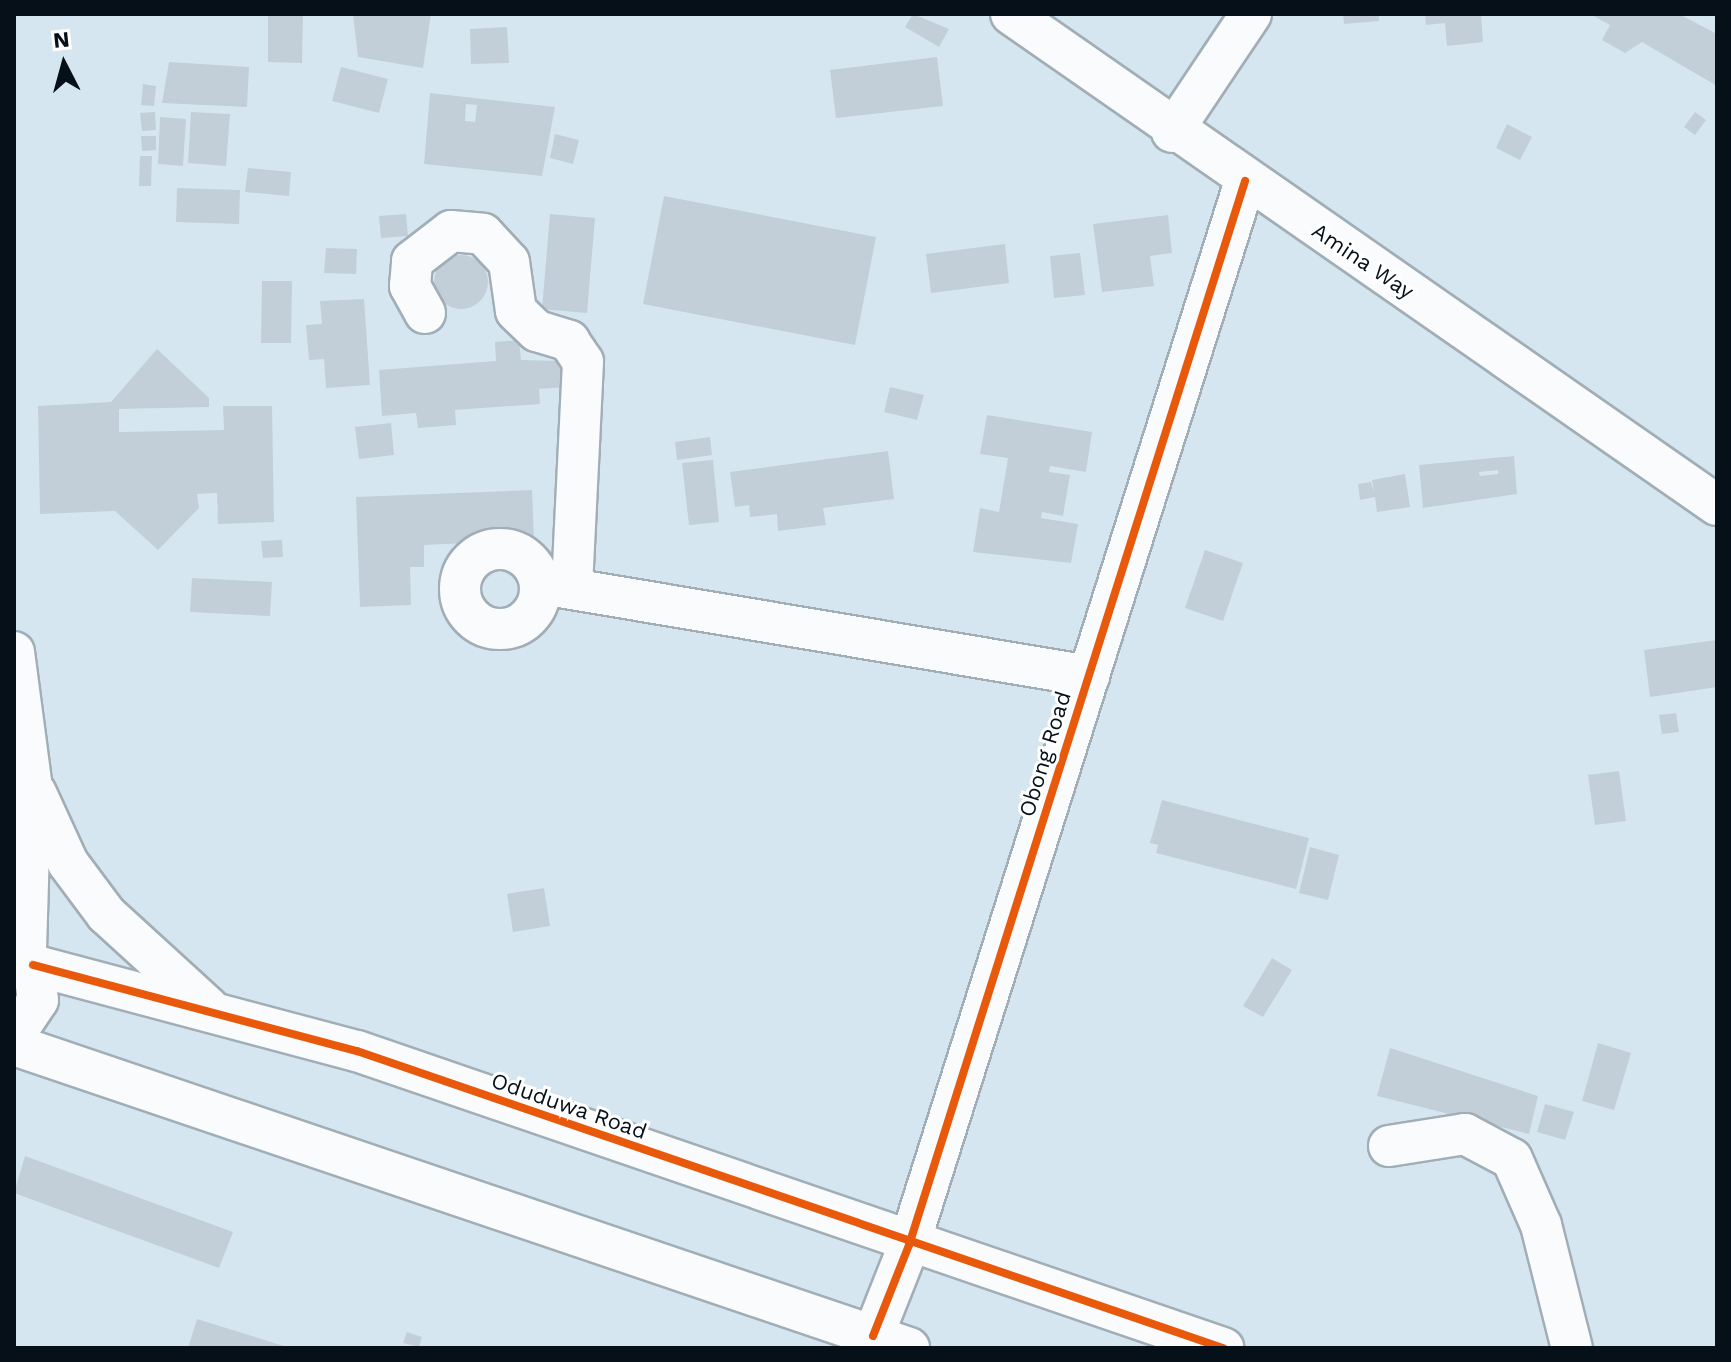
<!DOCTYPE html>
<style>
body{margin:0}
#map{position:relative;width:1731px;height:1362px;overflow:hidden;background:#d6e6f0;font-family:"Work Sans",sans-serif}
div>[style]{position:absolute}
.building>*{inset:0;background:#c2cfd8}
.round{border-radius:50%}
.roads{filter:drop-shadow(2px 0 #a1aeb6) drop-shadow(-2px 0 #a1aeb6) drop-shadow(0 2px #a1aeb6) drop-shadow(0 -2px #a1aeb6)}
.minor>*{height:40px;margin:-20px;padding:0 20px;transform-origin:20px;border-radius:20px;background:#f9fbfd}
.minor>.ring{margin:-20px;padding:0;box-sizing:content-box;background:none;border:40px solid #f9fbfd;border-radius:50%}
.cycleway>*{height:8px;margin:-4px;padding:0 4px;transform-origin:4px;border-radius:4px;background:#e8590c}
span{translate:-50% -50%;white-space:nowrap;text-align:center;line-height:1.15;-webkit-text-stroke:6px #fff;paint-order:stroke}
.street-label{font-size:22px;color:#051018}
.frame{position:absolute;inset:0;border:16px solid #051018;pointer-events:none}
.north{position:absolute;left:24px;top:24px;width:80px;height:80px;-webkit-text-stroke:6px #fff;paint-order:stroke;rotate:354deg;font-size:22px;font-weight:700;line-height:32px;text-align:center;color:#051018}
.north::after{content:'';display:block;margin:auto;width:28px;height:36px;background:#051018;clip-path:polygon(50% 0,100% 100%,50% 72%,0 100%)}
</style>
<div id="map">
<div class="building">
<i style="clip-path:polygon(268px 14px,303px 14px,302px 63px,268px 62px)"></i>
<i style="clip-path:polygon(353px 14px,431px 14px,423px 68px,358px 57px)"></i>
<i style="clip-path:polygon(913px 14px,949px 29px,939px 47px,905px 27px)"></i>
<i style="clip-path:polygon(1343px 14px,1379px 14px,1379px 21px,1344px 24px)"></i>
<i style="clip-path:polygon(1425px 14px,1481px 14px,1483px 42px,1447px 46px,1445px 23px,1426px 25px)"></i>
<i style="clip-path:polygon(1590px 14px,1679px 14px,1717px 34px,1717px 86px,1642px 42px,1625px 53px,1602px 40px,1610px 25px)"></i>
<i style="clip-path:polygon(507px 27px,509px 63px,471px 64px,470px 29px)"></i>
<i style="clip-path:polygon(937px 57px,943px 106px,836px 118px,830px 70px)"></i>
<i style="clip-path:polygon(169px 62px,249px 67px,247px 107px,162px 103px)"></i>
<i style="clip-path:polygon(341px 67px,388px 79px,379px 113px,332px 101px)"></i>
<i style="clip-path:polygon(143px 84px,156px 86px,154px 106px,141px 105px)"></i>
<i style="clip-path:polygon(evenodd,430px 93px,555px 107px,542px 176px,424px 164px,430px 93px,466px 104px,477px 105px,475px 122px,465px 121px,466px 104px)"></i>
<i style="clip-path:polygon(155px 112px,156px 130px,142px 131px,140px 113px)"></i>
<i style="clip-path:polygon(191px 112px,230px 114px,226px 166px,188px 163px)"></i>
<i style="clip-path:polygon(1695px 112px,1706px 120px,1695px 135px,1684px 127px)"></i>
<i style="clip-path:polygon(160px 117px,186px 119px,183px 166px,158px 164px)"></i>
<i style="clip-path:polygon(1507px 124px,1532px 137px,1520px 160px,1496px 148px)"></i>
<i style="clip-path:polygon(555px 134px,579px 140px,573px 164px,550px 158px)"></i>
<i style="clip-path:polygon(141px 136px,156px 136px,156px 150px,142px 151px)"></i>
<i style="clip-path:polygon(140px 156px,152px 156px,151px 186px,139px 186px)"></i>
<i style="clip-path:polygon(248px 168px,291px 172px,289px 196px,245px 192px)"></i>
<i style="clip-path:polygon(177px 188px,240px 190px,239px 224px,176px 222px)"></i>
<i style="clip-path:polygon(664px 196px,876px 237px,855px 345px,643px 304px)"></i>
<i style="clip-path:polygon(406px 214px,408px 236px,381px 238px,379px 216px)"></i>
<i style="clip-path:polygon(550px 214px,595px 218px,587px 313px,542px 309px)"></i>
<i style="clip-path:polygon(1168px 215px,1172px 253px,1150px 256px,1154px 286px,1102px 292px,1093px 224px)"></i>
<i style="clip-path:polygon(1005px 244px,1009px 283px,931px 293px,926px 254px)"></i>
<i style="clip-path:polygon(326px 248px,357px 249px,356px 274px,324px 273px)"></i>
<i style="clip-path:polygon(1080px 253px,1085px 295px,1054px 298px,1050px 256px)"></i>
<i class="round" style="left:434px;top:255px;width:54px;height:54px"></i>
<i style="clip-path:polygon(262px 281px,292px 281px,291px 343px,261px 343px)"></i>
<i style="clip-path:polygon(364px 299px,370px 385px,326px 388px,324px 359px,309px 360px,306px 325px,322px 324px,320px 301px)"></i>
<i style="clip-path:polygon(519px 340px,521px 360px,564px 361px,566px 387px,539px 389px,540px 404px,455px 410px,456px 425px,418px 428px,416px 413px,382px 416px,379px 370px,496px 361px,495px 342px)"></i>
<i style="clip-path:polygon(157px 349px,209px 398px,209px 407px,119px 409px,119px 432px,224px 430px,223px 406px,272px 406px,274px 522px,218px 524px,217px 493px,197px 494px,199px 508px,158px 550px,115px 511px,40px 514px,38px 406px,111px 402px)"></i>
<i style="clip-path:polygon(890px 387px,924px 395px,917px 420px,884px 412px)"></i>
<i style="clip-path:polygon(987px 415px,1092px 432px,1086px 472px,1050px 466px,1049px 472px,1070px 475px,1063px 516px,1042px 512px,1041px 518px,1078px 524px,1071px 563px,973px 552px,980px 508px,999px 512px,1008px 458px,980px 454px)"></i>
<i style="clip-path:polygon(391px 423px,394px 455px,359px 459px,355px 427px)"></i>
<i style="clip-path:polygon(710px 437px,712px 455px,677px 460px,675px 442px)"></i>
<i style="clip-path:polygon(888px 451px,894px 499px,823px 508px,826px 525px,778px 531px,777px 514px,750px 517px,749px 505px,735px 507px,730px 472px)"></i>
<i style="clip-path:polygon(evenodd,1514px 456px,1517px 494px,1423px 508px,1419px 465px,1514px 456px,1498px 470px,1498px 474px,1480px 476px,1479px 472px,1498px 470px)"></i>
<i style="clip-path:polygon(713px 460px,719px 522px,689px 525px,682px 463px)"></i>
<i style="clip-path:polygon(1405px 474px,1410px 507px,1377px 512px,1375px 497px,1360px 500px,1358px 484px,1371px 482px,1374px 492px,1372px 480px)"></i>
<i style="clip-path:polygon(532px 490px,534px 540px,424px 545px,424px 567px,410px 567px,411px 605px,360px 607px,356px 497px)"></i>
<i style="clip-path:polygon(282px 540px,283px 557px,263px 558px,261px 541px)"></i>
<i style="clip-path:polygon(1205px 550px,1243px 563px,1223px 621px,1185px 608px)"></i>
<i style="clip-path:polygon(192px 578px,272px 582px,270px 616px,190px 612px)"></i>
<i style="clip-path:polygon(1717px 640px,1717px 687px,1650px 697px,1644px 650px)"></i>
<i style="clip-path:polygon(1676px 713px,1679px 732px,1662px 734px,1659px 715px)"></i>
<i style="clip-path:polygon(1619px 771px,1626px 821px,1595px 825px,1588px 775px)"></i>
<i style="clip-path:polygon(1162px 800px,1309px 838px,1296px 889px,1156px 853px,1158px 845px,1150px 843px)"></i>
<i style="clip-path:polygon(1310px 847px,1339px 855px,1328px 900px,1299px 893px)"></i>
<i style="clip-path:polygon(544px 888px,550px 926px,513px 932px,507px 894px)"></i>
<i style="clip-path:polygon(1272px 958px,1292px 970px,1263px 1017px,1243px 1006px)"></i>
<i style="clip-path:polygon(1598px 1043px,1631px 1053px,1614px 1110px,1582px 1101px)"></i>
<i style="clip-path:polygon(1390px 1048px,1538px 1096px,1529px 1134px,1377px 1096px)"></i>
<i style="clip-path:polygon(1545px 1104px,1574px 1112px,1565px 1140px,1537px 1132px)"></i>
<i style="clip-path:polygon(25px 1156px,233px 1232px,219px 1268px,14px 1193px)"></i>
<i style="clip-path:polygon(197px 1319px,287px 1347px,286px 1348px,188px 1348px)"></i>
<i style="clip-path:polygon(407px 1332px,422px 1337px,419px 1347px,403px 1343px)"></i>
</div>
<div class="roads">
<div class="minor">
<i style="left:1011px;top:14px;width:860px;rotate:34.82deg"></i>
<i style="left:1172px;top:132px;width:142px;rotate:-56.2deg"></i>
<i style="left:425px;top:313px;width:31px;rotate:-119deg"></i>
<i style="left:410px;top:286px;width:25px;rotate:-85deg"></i>
<i style="left:412px;top:261px;width:49px;rotate:-37.6deg"></i>
<i style="left:451px;top:231px;width:32px;rotate:5deg"></i>
<i style="left:483px;top:234px;width:38px;rotate:47deg"></i>
<i style="left:509px;top:262px;width:49px;rotate:81.9deg"></i>
<i style="left:516px;top:311px;width:29px;rotate:44deg"></i>
<i style="left:537px;top:331px;width:34px;rotate:17deg"></i>
<i style="left:569px;top:341px;width:25px;rotate:56deg"></i>
<i style="left:583px;top:362px;width:223px;rotate:92.8deg"></i>
<i class="ring" style="left:460px;top:549px;width:40px;height:40px"></i>
<i style="left:542px;top:584px;width:555px;rotate:9.55deg"></i>
<i style="left:14px;top:652px;width:131px;rotate:82.5deg"></i>
<i style="left:31px;top:782px;width:173px;rotate:91.7deg"></i>
<i style="left:36px;top:793px;width:77px;rotate:65.4deg"></i>
<i style="left:68px;top:863px;width:64px;rotate:53.3deg"></i>
<i style="left:106px;top:914px;width:139px;rotate:42.4deg"></i>
<i style="left:33px;top:965px;width:335px;rotate:14.9deg"></i>
<i style="left:357px;top:1051px;width:916px;rotate:18.93deg"></i>
<i style="left:14px;top:1036px;width:43px;rotate:-56.3deg"></i>
<i style="left:38px;top:1000px;width:35px;rotate:-98deg"></i>
<i style="left:33px;top:965px;width:24px;rotate:-132deg"></i>
<i style="left:14px;top:1045px;width:945px;rotate:18.7deg"></i>
<i style="left:1389px;top:1146px;width:77px;rotate:-9deg"></i>
<i style="left:1465px;top:1134px;width:53px;rotate:28deg"></i>
<i style="left:1512px;top:1159px;width:72px;rotate:66.3deg"></i>
<i style="left:1541px;top:1225px;width:127px;rotate:75.9deg"></i>
<i style="left:873px;top:1336px;width:98px;rotate:-68.4deg"></i>
<i style="left:909px;top:1245px;width:1116px;rotate:-72.47deg"></i>
</div>
</div>
<div class="cycleway">
<i style="left:33px;top:965px;width:335px;rotate:14.9deg"></i>
<i style="left:357px;top:1051px;width:916px;rotate:18.93deg"></i>
<i style="left:873px;top:1336px;width:98px;rotate:-68.4deg"></i>
<i style="left:909px;top:1245px;width:1116px;rotate:-72.47deg"></i>
</div>
<div class="street-label">
<span style="left:1363px;top:261px;rotate:34deg">Amina Way</span>
<span style="left:1045px;top:754px;rotate:-73deg">Obong Road</span>
<span style="left:569px;top:1106px;rotate:19deg">Oduduwa Road</span>
</div>
<div class="frame"></div>
<div class="north">N</div>
</div>
